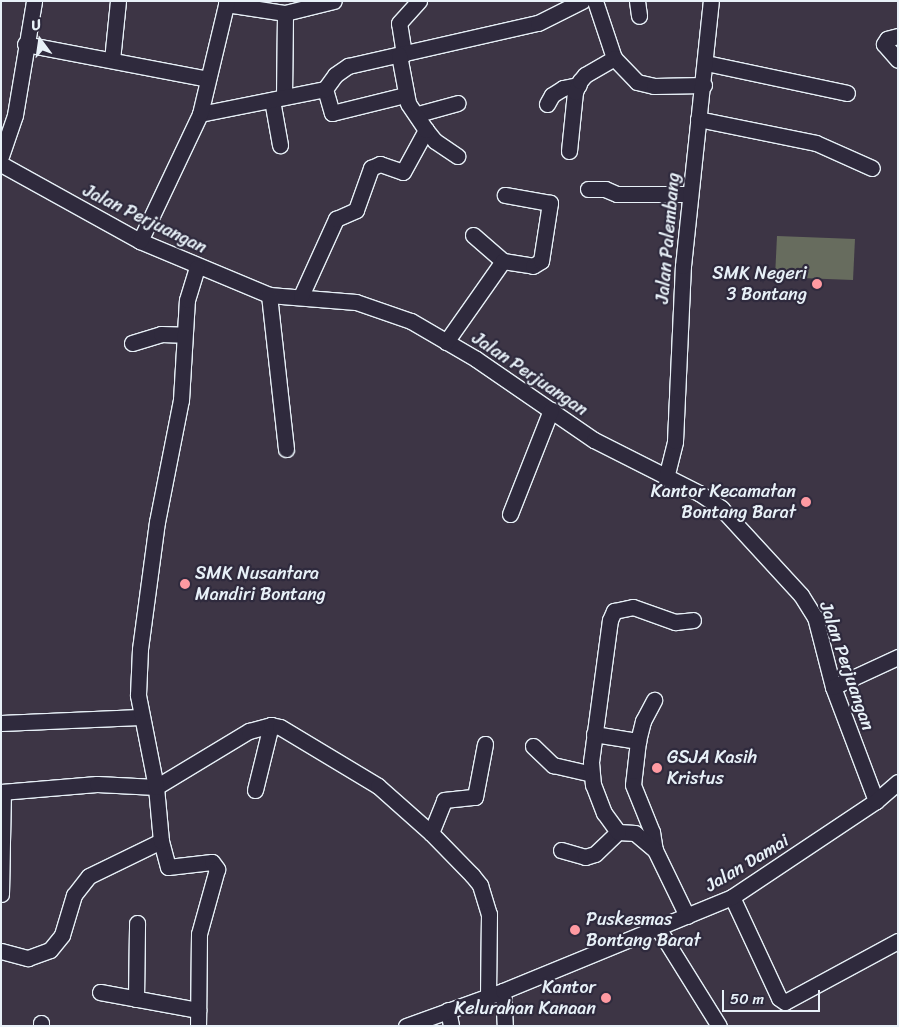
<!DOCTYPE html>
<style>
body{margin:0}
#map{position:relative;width:899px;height:1027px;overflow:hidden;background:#3d3545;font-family:Sriracha,sans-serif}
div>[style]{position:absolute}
.green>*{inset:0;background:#676c5e}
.roads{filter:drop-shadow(1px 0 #e8f1f8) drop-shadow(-1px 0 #e8f1f8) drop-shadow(0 1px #e8f1f8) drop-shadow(0 -1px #e8f1f8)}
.minor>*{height:15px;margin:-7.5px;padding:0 7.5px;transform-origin:7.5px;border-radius:7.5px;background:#2f2a3d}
.dots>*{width:14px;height:14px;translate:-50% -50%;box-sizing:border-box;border:2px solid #2f2a3d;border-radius:50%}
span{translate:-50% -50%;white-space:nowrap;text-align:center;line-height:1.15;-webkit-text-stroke:4.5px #2f2a3d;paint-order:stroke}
.street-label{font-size:18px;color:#e8f1f8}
.poi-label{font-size:18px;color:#e8f1f8}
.right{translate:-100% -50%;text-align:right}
.left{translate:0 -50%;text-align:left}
.frame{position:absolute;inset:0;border:2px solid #e8f1f8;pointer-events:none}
.north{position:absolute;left:15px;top:15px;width:50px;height:50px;-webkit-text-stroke:4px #2f2a3d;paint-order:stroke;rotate:346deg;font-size:14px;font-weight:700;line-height:20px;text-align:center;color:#e8f1f8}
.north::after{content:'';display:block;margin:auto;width:18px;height:22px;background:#e8f1f8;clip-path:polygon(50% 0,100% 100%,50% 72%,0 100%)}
.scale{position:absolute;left:722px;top:990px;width:98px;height:22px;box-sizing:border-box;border:2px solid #e8f1f8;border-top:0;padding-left:6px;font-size:15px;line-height:18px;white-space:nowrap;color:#e8f1f8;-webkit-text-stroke:4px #2f2a3d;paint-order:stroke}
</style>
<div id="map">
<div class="green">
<i style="clip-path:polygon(777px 236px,855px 239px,853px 280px,775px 277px)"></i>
</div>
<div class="roads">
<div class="minor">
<i style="left:595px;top:1px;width:60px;rotate:71.6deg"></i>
<i style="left:614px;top:58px;width:33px;rotate:46deg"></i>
<i style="left:637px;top:82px;width:17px;rotate:13deg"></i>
<i style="left:654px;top:86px;width:50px;rotate:-1.1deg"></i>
<i style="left:637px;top:1px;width:15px;rotate:82deg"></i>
<i style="left:226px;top:4px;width:60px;rotate:8.7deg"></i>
<i style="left:285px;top:13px;width:50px;rotate:-13.8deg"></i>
<i style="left:898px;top:36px;width:11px;rotate:165deg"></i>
<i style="left:887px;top:39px;width:6px;rotate:121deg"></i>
<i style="left:884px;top:44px;width:21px;rotate:49deg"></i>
<i style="left:25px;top:44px;width:186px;rotate:10.8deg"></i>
<i style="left:404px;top:54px;width:31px;rotate:-99deg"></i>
<i style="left:399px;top:23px;width:30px;rotate:-48deg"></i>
<i style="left:112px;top:60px;width:59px;rotate:-84.2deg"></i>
<i style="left:706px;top:63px;width:144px;rotate:12deg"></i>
<i style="left:325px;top:89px;width:25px;rotate:74deg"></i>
<i style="left:332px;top:113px;width:75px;rotate:-13.9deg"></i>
<i style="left:284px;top:97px;width:84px;rotate:-89.3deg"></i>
<i style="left:272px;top:100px;width:46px;rotate:79.9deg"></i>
<i style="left:547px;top:104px;width:10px;rotate:-61deg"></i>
<i style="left:552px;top:95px;width:13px;rotate:-32deg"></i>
<i style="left:563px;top:88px;width:16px;rotate:-11deg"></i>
<i style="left:200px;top:114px;width:127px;rotate:-11.3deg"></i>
<i style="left:325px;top:89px;width:17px;rotate:-54deg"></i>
<i style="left:335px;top:75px;width:16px;rotate:-35deg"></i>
<i style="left:348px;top:66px;width:195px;rotate:-12.8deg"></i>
<i style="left:538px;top:23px;width:49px;rotate:-26.6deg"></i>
<i style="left:418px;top:114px;width:41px;rotate:-15.4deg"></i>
<i style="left:698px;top:119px;width:120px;rotate:11.5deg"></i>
<i style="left:816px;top:143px;width:61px;rotate:24.1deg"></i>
<i style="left:426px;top:130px;width:14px;rotate:51deg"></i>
<i style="left:435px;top:141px;width:27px;rotate:34deg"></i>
<i style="left:569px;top:151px;width:59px;rotate:-84.2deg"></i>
<i style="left:575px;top:92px;width:12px;rotate:-66deg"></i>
<i style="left:580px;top:81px;width:8px;rotate:-50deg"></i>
<i style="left:585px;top:75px;width:34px;rotate:-30deg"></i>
<i style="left:1px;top:156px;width:43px;rotate:-71.1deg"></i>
<i style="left:15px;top:115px;width:116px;rotate:-80.5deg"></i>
<i style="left:1px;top:164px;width:159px;rotate:29deg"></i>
<i style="left:140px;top:241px;width:140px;rotate:22.7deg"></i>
<i style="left:269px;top:295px;width:87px;rotate:4.6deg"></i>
<i style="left:356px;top:302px;width:58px;rotate:19.1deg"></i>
<i style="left:411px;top:321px;width:75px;rotate:30.3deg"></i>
<i style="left:476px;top:359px;width:143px;rotate:34.5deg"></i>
<i style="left:594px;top:440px;width:118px;rotate:26.8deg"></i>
<i style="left:699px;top:493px;width:27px;rotate:34deg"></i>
<i style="left:721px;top:508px;width:118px;rotate:47.4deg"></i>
<i style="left:801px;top:595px;width:26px;rotate:58deg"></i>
<i style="left:815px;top:617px;width:72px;rotate:75.6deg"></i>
<i style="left:833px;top:687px;width:122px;rotate:69.3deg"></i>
<i style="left:588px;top:189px;width:17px"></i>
<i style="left:605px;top:189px;width:13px;rotate:23deg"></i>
<i style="left:617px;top:194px;width:73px"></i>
<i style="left:473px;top:235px;width:40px;rotate:41deg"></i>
<i style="left:140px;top:241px;width:140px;rotate:-64.7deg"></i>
<i style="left:200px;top:114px;width:116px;rotate:-76.6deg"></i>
<i style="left:269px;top:295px;width:155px;rotate:83.7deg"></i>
<i style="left:301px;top:296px;width:85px;rotate:-65.6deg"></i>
<i style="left:336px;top:219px;width:22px;rotate:-24deg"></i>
<i style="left:356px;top:210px;width:45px;rotate:-70.3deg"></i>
<i style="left:371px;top:168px;width:10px;rotate:-24deg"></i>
<i style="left:380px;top:164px;width:24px;rotate:19deg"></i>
<i style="left:403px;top:172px;width:48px;rotate:-61.3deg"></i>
<i style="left:426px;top:130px;width:32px;rotate:-124deg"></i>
<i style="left:408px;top:103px;width:49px;rotate:-100.6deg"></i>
<i style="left:446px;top:342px;width:99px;rotate:-54.9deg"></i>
<i style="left:503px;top:261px;width:30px;rotate:9deg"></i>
<i style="left:533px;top:266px;width:9px;rotate:-32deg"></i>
<i style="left:541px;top:261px;width:59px;rotate:-81.2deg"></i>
<i style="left:550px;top:203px;width:46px;rotate:-169.9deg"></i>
<i style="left:132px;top:343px;width:30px;rotate:-17deg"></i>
<i style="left:161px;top:334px;width:23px;rotate:2deg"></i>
<i style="left:666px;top:478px;width:38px;rotate:-76deg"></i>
<i style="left:675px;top:441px;width:175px;rotate:-87.4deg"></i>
<i style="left:683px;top:266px;width:266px;rotate:-84deg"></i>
<i style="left:510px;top:514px;width:112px;rotate:-68.5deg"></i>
<i style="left:833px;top:687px;width:72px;rotate:-24.8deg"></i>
<i style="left:1px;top:723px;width:139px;rotate:-2.5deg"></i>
<i style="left:594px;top:734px;width:45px;rotate:9deg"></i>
<i style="left:638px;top:741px;width:21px;rotate:-76deg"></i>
<i style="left:643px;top:721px;width:24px;rotate:-62deg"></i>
<i style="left:638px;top:741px;width:44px;rotate:96.5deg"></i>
<i style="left:633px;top:785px;width:51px;rotate:68deg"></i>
<i style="left:652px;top:832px;width:18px;rotate:81deg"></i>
<i style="left:533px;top:746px;width:28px;rotate:44deg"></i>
<i style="left:553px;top:765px;width:39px;rotate:13deg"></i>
<i style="left:255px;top:790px;width:67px;rotate:-76.2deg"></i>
<i style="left:1px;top:792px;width:96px;rotate:-4.8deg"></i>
<i style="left:97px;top:784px;width:59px;rotate:2.9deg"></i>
<i style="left:156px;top:787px;width:109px;rotate:-31.1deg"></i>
<i style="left:249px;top:731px;width:23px;rotate:-15deg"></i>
<i style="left:271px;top:725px;width:9px;rotate:13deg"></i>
<i style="left:280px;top:727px;width:114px;rotate:31deg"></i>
<i style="left:378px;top:786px;width:71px;rotate:41.6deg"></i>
<i style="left:431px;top:833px;width:59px;rotate:45.7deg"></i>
<i style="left:472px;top:875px;width:13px;rotate:51deg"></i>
<i style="left:480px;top:885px;width:30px;rotate:73deg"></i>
<i style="left:489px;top:914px;width:81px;rotate:90.7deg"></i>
<i style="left:431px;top:833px;width:35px;rotate:-68deg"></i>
<i style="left:444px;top:800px;width:31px;rotate:-6deg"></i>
<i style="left:475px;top:797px;width:54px;rotate:-79.3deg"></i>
<i style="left:161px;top:841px;width:27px;rotate:75deg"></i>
<i style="left:168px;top:867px;width:44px;rotate:-6.5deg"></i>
<i style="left:212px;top:862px;width:9px;rotate:54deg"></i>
<i style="left:217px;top:869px;width:67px;rotate:105.5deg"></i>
<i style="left:199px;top:934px;width:92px;rotate:90.6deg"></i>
<i style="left:561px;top:850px;width:25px;rotate:16deg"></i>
<i style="left:585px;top:857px;width:10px;rotate:-17deg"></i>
<i style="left:595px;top:854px;width:32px;rotate:-44deg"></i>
<i style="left:1px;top:894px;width:102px;rotate:-88.9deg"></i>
<i style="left:732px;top:897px;width:111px;rotate:65deg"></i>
<i style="left:779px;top:998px;width:7px;rotate:34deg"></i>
<i style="left:785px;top:1002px;width:128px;rotate:-28.4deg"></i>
<i style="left:687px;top:916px;width:73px;rotate:-115.9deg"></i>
<i style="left:655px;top:850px;width:26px;rotate:-140deg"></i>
<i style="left:635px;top:833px;width:17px;rotate:-177deg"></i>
<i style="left:618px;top:832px;width:24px;rotate:-126deg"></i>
<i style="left:604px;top:813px;width:30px;rotate:-111deg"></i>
<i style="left:593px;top:785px;width:23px;rotate:-95deg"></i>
<i style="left:591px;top:762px;width:143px;rotate:-82.4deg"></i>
<i style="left:610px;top:620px;width:10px;rotate:-66deg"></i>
<i style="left:614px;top:611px;width:19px;rotate:-12deg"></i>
<i style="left:633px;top:607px;width:45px;rotate:19.7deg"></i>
<i style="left:675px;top:622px;width:18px;rotate:-6deg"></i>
<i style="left:658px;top:928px;width:115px;rotate:58.1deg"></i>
<i style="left:1px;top:951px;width:28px;rotate:15deg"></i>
<i style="left:28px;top:958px;width:23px;rotate:-20deg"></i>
<i style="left:50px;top:950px;width:19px;rotate:-51deg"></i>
<i style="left:62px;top:935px;width:42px;rotate:-73.3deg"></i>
<i style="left:74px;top:895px;width:24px;rotate:-52deg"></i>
<i style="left:89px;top:876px;width:80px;rotate:-25.9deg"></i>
<i style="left:161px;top:841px;width:54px;rotate:-95.3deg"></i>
<i style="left:156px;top:787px;width:94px;rotate:-101.1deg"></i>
<i style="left:138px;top:695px;width:46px;rotate:-87.5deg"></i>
<i style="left:140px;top:649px;width:128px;rotate:-82.4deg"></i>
<i style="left:157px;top:522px;width:124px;rotate:-78.9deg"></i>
<i style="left:181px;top:400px;width:100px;rotate:-86.6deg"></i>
<i style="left:187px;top:300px;width:34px;rotate:-73deg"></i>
<i style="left:503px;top:991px;width:35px;rotate:87deg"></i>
<i style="left:100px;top:992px;width:100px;rotate:10.4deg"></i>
<i style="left:136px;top:999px;width:76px;rotate:-89.2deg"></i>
<i style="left:448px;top:1010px;width:16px;rotate:79deg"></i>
<i style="left:41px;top:1026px;width:3px;rotate:-90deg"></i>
<i style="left:406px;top:1026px;width:103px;rotate:-19.8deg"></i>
<i style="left:503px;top:991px;width:248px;rotate:-22.3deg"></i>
<i style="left:732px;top:897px;width:173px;rotate:-33.7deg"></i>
<i style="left:876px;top:801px;width:29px;rotate:-41deg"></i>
</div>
</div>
<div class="dots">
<i style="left:817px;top:284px;background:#ff9aa2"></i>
<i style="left:806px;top:502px;background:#ff9aa2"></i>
<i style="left:185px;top:584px;background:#ff9aa2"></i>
<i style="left:657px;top:768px;background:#ff9aa2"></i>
<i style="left:575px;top:930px;background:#ff9aa2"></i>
<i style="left:606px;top:998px;background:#ff9aa2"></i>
</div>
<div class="street-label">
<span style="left:145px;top:219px;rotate:26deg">Jalan Perjuangan</span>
<span style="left:668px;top:238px;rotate:-85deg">Jalan Palembang</span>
<span style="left:530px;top:374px;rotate:34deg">Jalan Perjuangan</span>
<span style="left:847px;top:666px;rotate:71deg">Jalan Perjuangan</span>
<span style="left:747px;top:863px;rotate:-31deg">Jalan Damai</span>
</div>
<div class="poi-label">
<span class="right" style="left:807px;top:284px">SMK Negeri<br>3 Bontang</span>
<span class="right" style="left:796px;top:502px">Kantor Kecamatan<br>Bontang Barat</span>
<span class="left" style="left:195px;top:584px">SMK Nusantara<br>Mandiri Bontang</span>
<span class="left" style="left:667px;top:768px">GSJA Kasih<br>Kristus</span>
<span class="left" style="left:586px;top:930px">Puskesmas<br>Bontang Barat</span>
<span class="right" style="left:596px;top:998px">Kantor<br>Kelurahan Kanaan</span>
</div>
<div class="frame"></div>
<div class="north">U</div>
<div class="scale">50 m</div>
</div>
